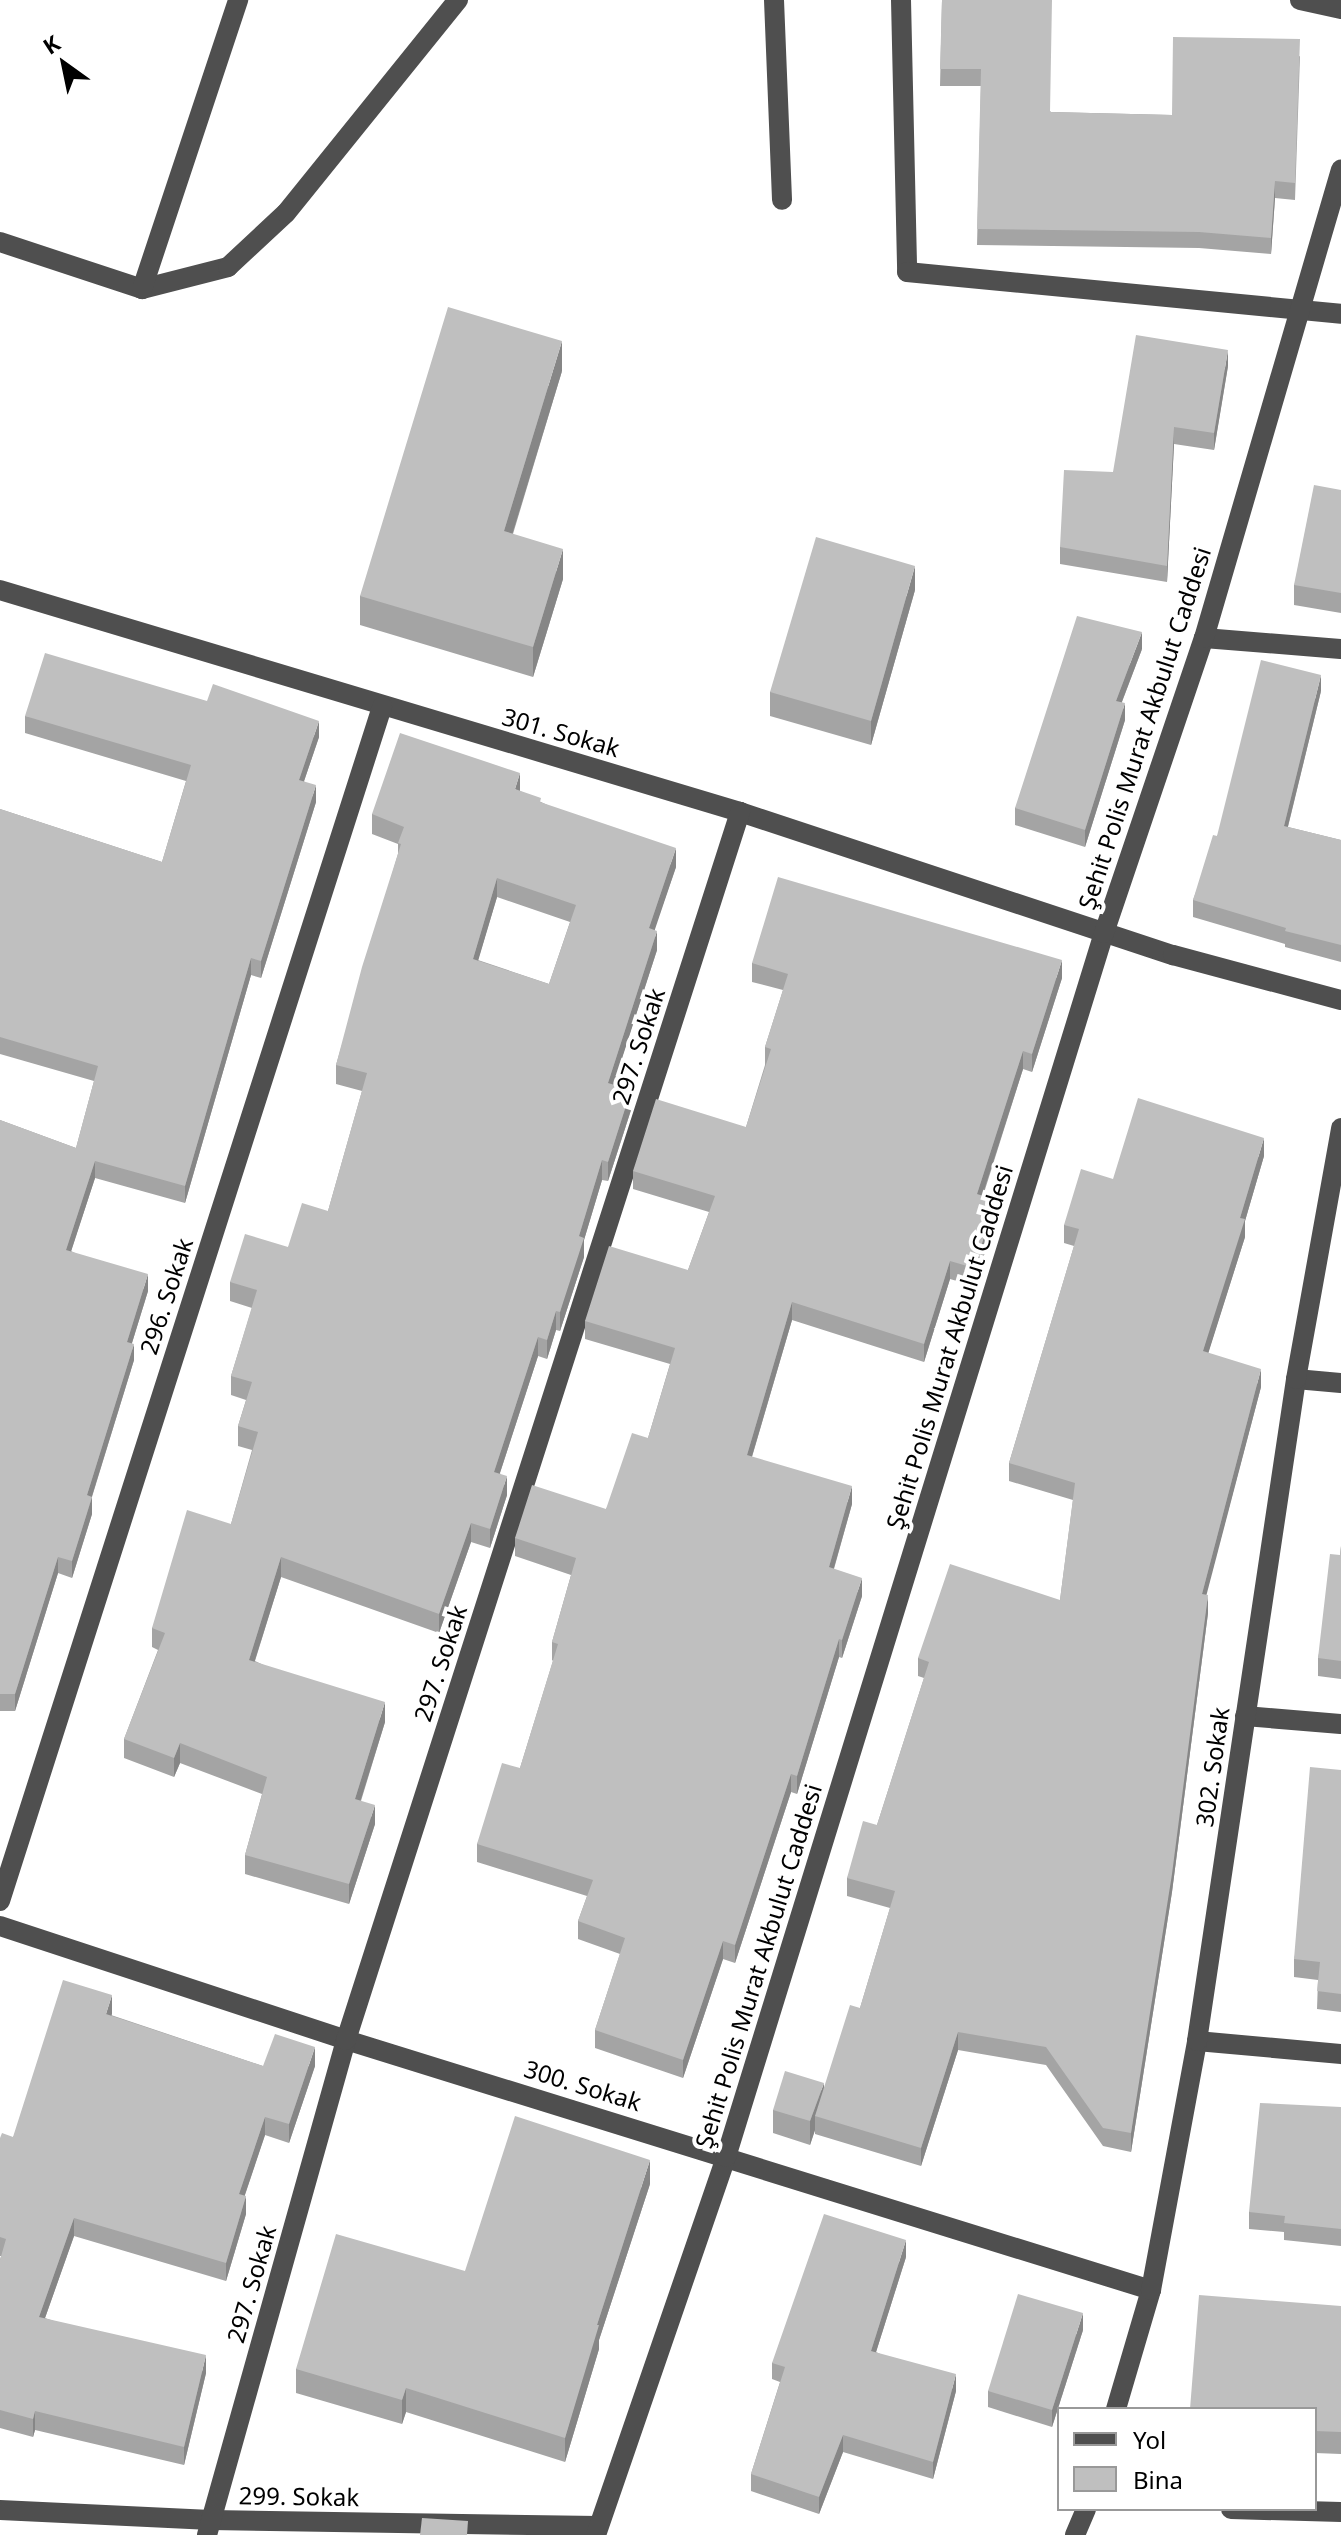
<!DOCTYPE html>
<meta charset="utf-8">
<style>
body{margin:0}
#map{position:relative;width:1341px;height:2535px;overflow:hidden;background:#fff;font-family:"Noto Sans",sans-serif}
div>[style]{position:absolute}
.minor>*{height:20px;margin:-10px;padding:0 10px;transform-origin:10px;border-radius:10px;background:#4f4f4f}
.wall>*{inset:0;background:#a4a4a4}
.shaded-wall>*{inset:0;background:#868686}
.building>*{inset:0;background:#bfbfbf}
span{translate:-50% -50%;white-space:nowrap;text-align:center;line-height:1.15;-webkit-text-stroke:8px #fff;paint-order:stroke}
.street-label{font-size:24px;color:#000}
.legend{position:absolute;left:1057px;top:2407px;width:260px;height:104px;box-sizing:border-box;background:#fff;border:2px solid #999;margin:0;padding:10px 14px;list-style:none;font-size:24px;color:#000}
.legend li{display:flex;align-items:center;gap:16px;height:40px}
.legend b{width:40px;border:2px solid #999}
.north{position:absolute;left:24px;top:24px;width:80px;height:80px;-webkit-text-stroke:6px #fff;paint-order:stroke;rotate:327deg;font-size:22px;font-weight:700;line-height:32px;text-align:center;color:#000}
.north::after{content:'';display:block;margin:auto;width:28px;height:36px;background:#000;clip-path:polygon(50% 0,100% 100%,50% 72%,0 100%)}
</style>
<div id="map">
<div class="minor">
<i style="left:774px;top:0;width:200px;rotate:87.7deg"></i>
<i style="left:901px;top:0;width:272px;rotate:88.7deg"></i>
<i style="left:907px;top:272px;width:436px;rotate:5.5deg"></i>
<i style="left:1300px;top:0;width:42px;rotate:12.4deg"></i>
<i style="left:0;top:242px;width:150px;rotate:18.3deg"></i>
<i style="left:142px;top:289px;width:89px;rotate:-14.3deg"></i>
<i style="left:228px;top:267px;width:79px;rotate:-43deg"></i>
<i style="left:286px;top:213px;width:274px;rotate:-51.1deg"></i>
<i style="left:142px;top:289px;width:305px;rotate:-71.6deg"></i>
<i style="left:0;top:590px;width:773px;rotate:16.7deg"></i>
<i style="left:740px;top:812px;width:456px;rotate:18.3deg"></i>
<i style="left:1173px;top:955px;width:174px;rotate:15deg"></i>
<i style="left:1204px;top:638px;width:137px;rotate:4.6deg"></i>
<i style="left:1296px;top:1379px;width:45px;rotate:5.1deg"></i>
<i style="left:1245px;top:1716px;width:96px;rotate:4.8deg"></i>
<i style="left:0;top:1901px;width:1254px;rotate:-72.26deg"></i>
<i style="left:0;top:1926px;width:364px;rotate:18.2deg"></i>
<i style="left:346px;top:2040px;width:843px;rotate:17.25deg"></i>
<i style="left:1197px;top:2041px;width:145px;rotate:5.2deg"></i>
<i style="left:1116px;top:2409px;width:124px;rotate:-73.6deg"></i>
<i style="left:1151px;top:2290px;width:253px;rotate:-79.5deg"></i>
<i style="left:1197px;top:2041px;width:669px;rotate:-81.49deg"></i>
<i style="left:1296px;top:1379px;width:255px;rotate:-79.8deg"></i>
<i style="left:1231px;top:2509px;width:110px;rotate:1.6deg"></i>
<i style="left:0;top:2510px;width:211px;rotate:2.7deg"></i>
<i style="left:211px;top:2520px;width:387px;rotate:0.9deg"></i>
<i style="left:207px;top:2535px;width:514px;rotate:-74.31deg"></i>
<i style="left:346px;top:2040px;width:1290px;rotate:-72.21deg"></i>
<i style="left:596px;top:2535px;width:400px;rotate:-71deg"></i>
<i style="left:726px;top:2157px;width:1281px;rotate:-72.84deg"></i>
<i style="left:1104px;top:933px;width:311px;rotate:-71.3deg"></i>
<i style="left:1204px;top:638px;width:488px;rotate:-73.7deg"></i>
<i style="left:1075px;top:2535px;width:28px;rotate:-67deg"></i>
</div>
<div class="wall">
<i style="clip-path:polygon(942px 0,1051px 112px,1172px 115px,1300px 56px,1295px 200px,1275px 198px,1271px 254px,1199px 248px,977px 245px,981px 86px,940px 86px)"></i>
<i style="clip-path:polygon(1228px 366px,1214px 450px,1174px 444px,1167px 582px,1060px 564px,1060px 547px,1113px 472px)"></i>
<i style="clip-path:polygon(562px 371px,513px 534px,563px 579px,533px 677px,360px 625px,360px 596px)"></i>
<i style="clip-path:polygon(1341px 490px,1341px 613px,1294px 605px,1294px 585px)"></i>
<i style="clip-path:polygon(915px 590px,871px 745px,770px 716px,770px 692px)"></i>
<i style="clip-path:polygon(1142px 649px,1122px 702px,1125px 720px,1085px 847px,1015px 825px,1015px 808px)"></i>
<i style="clip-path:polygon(1321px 691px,1288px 827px,1341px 840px,1341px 962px,1285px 947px,1285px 944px,1193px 917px,1193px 900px,1217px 836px)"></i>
<i style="clip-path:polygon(25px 716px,319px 737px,304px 781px,316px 802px,261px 978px,251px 975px,185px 1203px,95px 1178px,71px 1251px,148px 1291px,132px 1343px,134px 1360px,92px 1497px,92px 1514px,72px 1578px,58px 1573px,15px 1711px,0 1711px,0 1120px,76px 1148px,94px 1081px,0 1054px,0 809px,162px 862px,186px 781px,25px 733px)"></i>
<i style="clip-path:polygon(evenodd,520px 791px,541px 802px,676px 867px,654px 930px,657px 950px,613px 1085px,631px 1110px,608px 1181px,602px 1180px,584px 1240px,584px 1257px,560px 1331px,556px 1330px,547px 1359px,538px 1356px,500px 1473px,507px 1495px,490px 1548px,471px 1542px,439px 1633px,281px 1577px,255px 1661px,385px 1722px,361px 1801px,375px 1824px,349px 1904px,245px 1874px,245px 1855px,262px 1794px,180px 1763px,174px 1777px,124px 1758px,124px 1739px,158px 1650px,152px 1647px,152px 1628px,231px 1524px,252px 1450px,238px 1446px,238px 1426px,246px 1400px,231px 1395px,231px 1376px,252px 1308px,230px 1301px,230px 1282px,288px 1247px,328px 1211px,362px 1091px,336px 1084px,336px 1065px,398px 854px,398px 844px,372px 834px,372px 814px,520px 791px,497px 897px,570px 922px,549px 984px,478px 960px,497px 897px)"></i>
<i style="clip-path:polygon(752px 963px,1062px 978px,1032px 1072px,1023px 1069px,983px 1196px,996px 1218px,974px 1286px,950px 1279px,924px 1362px,792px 1320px,752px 1457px,852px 1504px,834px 1569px,862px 1596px,842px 1658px,839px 1657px,797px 1794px,791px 1792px,735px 1963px,723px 1959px,683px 2078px,595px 2048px,595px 2030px,620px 1954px,578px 1939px,578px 1921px,587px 1896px,477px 1862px,477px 1844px,520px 1768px,553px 1661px,552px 1660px,552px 1642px,571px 1575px,515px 1556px,515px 1538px,606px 1509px,648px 1438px,670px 1364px,585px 1339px,585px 1321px,688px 1270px,709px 1212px,633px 1189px,633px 1171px,746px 1127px,765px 1065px,765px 1047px,783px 990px,752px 982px)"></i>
<i style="clip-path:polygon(1264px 1156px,1245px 1221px,1245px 1237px,1208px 1353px,1261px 1387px,1206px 1594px,1208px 1613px,1172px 1892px,1131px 2152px,1103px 2146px,1046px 2065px,958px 2050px,921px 2166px,815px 2134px,815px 2130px,810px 2145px,773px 2133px,773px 2110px,824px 2089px,860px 2008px,890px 1908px,847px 1896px,847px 1878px,877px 1825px,924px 1678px,918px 1676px,918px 1658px,1060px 1600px,1073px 1500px,1009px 1481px,1009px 1463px,1074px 1246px,1064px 1243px,1064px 1225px,1113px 1179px)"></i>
<i style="clip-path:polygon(1341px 1546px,1341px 1679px,1318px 1676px,1318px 1658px,1340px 1555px)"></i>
<i style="clip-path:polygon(1341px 1770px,1341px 2012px,1317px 2009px,1318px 1980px,1294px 1977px,1294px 1959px)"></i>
<i style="clip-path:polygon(112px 2014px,111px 2015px,263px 2066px,315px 2066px,289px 2143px,265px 2135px,245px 2195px,246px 2214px,226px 2281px,74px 2236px,45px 2318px,206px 2373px,184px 2465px,35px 2430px,33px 2437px,0 2428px,0 2260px,1px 2256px,0 2256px,0 2138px,13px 2137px)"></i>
<i style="clip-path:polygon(1341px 2107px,1341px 2246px,1284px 2240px,1284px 2232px,1249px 2229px,1249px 2212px)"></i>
<i style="clip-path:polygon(650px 2184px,599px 2340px,599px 2349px,565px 2462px,406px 2412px,402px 2424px,296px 2393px,296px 2369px,465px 2271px)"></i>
<i style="clip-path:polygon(906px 2257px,876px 2352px,956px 2391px,933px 2479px,843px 2452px,819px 2514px,751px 2491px,751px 2474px,780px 2382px,772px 2379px,772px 2363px)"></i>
<i style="clip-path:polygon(1341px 2306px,1341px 2454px,1315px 2453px,1315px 2409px)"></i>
<i style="clip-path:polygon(1083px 2330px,1052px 2427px,988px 2407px,988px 2391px)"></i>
</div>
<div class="shaded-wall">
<i style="clip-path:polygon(1275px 181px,1275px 198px,1271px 254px,1271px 238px)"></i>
<i style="clip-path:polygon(562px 341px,562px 371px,504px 561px,504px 531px)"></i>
<i style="clip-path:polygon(1228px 350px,1228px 366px,1214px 450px,1214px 433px)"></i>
<i style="clip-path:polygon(1174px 427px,1174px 444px,1167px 582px,1167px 566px)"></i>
<i style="clip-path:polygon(563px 549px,563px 579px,533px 677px,533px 647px)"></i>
<i style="clip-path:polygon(915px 566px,915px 590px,871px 745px,871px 721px)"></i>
<i style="clip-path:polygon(1142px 632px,1142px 649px,1116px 717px,1116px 701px)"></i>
<i style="clip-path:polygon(1321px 675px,1321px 691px,1284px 842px,1284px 826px)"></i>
<i style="clip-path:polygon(1125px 703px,1125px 720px,1085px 847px,1085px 830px)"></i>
<i style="clip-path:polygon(319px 721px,319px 737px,299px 796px,299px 780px)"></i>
<i style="clip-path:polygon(520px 773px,520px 793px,515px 789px)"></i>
<i style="clip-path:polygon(316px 785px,316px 802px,261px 978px,261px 961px)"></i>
<i style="clip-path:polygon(676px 848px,676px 867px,649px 947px,649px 928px)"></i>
<i style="clip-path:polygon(497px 878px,497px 897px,473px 978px,473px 959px)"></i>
<i style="clip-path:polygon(657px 931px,657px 950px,608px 1102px,608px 1083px)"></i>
<i style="clip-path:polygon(251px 958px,251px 975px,185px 1203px,185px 1186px)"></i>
<i style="clip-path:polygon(1062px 960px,1062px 978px,1032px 1072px,1032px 1054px)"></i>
<i style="clip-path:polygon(1023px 1051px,1023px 1069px,977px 1212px,977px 1194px)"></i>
<i style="clip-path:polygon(631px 1090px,631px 1110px,608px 1181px,608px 1162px)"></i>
<i style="clip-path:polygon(1264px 1138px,1264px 1156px,1245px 1221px,1245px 1237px,1203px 1370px,1203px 1351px,1240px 1218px)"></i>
<i style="clip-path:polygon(602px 1160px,602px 1180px,584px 1240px,584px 1257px,560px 1331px,560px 1312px,579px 1236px)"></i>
<i style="clip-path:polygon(95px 1161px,95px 1178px,66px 1267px,66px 1250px)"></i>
<i style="clip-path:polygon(996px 1200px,996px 1218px,974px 1286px,974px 1268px)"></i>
<i style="clip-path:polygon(950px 1261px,950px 1279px,924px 1362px,924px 1344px)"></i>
<i style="clip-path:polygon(148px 1274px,148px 1291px,127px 1359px,127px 1342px)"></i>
<i style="clip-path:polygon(792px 1302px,792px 1320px,747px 1473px,747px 1455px)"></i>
<i style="clip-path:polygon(556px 1311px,556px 1330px,547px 1359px,547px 1340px)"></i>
<i style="clip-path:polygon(538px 1337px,538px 1356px,494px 1491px,494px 1472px)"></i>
<i style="clip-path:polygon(134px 1344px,134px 1360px,87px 1512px,87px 1495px)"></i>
<i style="clip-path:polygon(1261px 1369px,1261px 1387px,1202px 1612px,1202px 1594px)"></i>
<i style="clip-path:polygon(507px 1476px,507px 1495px,490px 1548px,490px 1529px)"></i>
<i style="clip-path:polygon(852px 1486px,852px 1504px,829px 1585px,829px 1567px)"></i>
<i style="clip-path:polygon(92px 1497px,92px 1514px,72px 1578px,72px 1561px)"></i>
<i style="clip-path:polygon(471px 1523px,471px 1542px,439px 1633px,439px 1614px)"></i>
<i style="clip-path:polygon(58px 1557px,58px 1573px,15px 1711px,15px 1694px)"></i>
<i style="clip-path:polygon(281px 1557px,281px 1577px,249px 1679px,249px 1660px)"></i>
<i style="clip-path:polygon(862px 1578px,862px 1596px,842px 1658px,842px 1640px)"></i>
<i style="clip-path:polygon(1208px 1595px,1208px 1613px,1172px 1892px,1131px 2152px,1131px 2133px)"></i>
<i style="clip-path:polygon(839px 1639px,839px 1657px,797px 1794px,797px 1776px)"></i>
<i style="clip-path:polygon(385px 1702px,385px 1722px,355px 1818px,355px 1799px)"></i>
<i style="clip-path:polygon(180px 1743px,180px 1763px,174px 1777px,174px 1758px)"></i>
<i style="clip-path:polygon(791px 1774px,791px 1792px,735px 1963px,735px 1945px)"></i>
<i style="clip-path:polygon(375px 1805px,375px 1824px,349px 1904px,349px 1884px)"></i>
<i style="clip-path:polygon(723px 1941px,723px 1959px,683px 2078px,683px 2060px)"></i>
<i style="clip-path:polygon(112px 1995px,112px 2014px,106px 2032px,106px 2014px)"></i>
<i style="clip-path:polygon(958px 2032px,958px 2050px,921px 2166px,921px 2148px)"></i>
<i style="clip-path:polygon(315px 2047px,315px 2066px,289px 2143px,289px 2124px)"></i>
<i style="clip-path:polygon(824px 2083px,824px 2107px,815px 2116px,815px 2130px,810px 2145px,810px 2121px)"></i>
<i style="clip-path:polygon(265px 2117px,265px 2135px,239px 2212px,239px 2194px)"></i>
<i style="clip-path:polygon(650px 2160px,650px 2184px,599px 2340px,599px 2349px,565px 2462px,565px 2438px,597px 2325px)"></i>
<i style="clip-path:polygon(246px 2196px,246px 2214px,226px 2281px,226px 2263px)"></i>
<i style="clip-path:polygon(74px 2218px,74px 2236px,39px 2335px,39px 2317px)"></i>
<i style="clip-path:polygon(906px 2240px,906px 2257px,871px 2368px,871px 2351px)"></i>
<i style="clip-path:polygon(1083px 2313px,1083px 2330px,1052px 2427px,1052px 2410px)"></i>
<i style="clip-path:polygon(206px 2355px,206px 2373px,184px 2465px,184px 2447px)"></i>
<i style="clip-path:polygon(956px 2374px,956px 2391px,933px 2479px,933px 2462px)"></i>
<i style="clip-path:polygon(406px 2388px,406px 2412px,402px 2424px,402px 2400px)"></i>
<i style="clip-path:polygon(35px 2411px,35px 2430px,33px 2437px,33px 2419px)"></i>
<i style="clip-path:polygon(843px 2435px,843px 2452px,819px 2514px,819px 2497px)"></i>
</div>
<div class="building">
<i style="clip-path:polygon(942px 0,1052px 0,1050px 112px,1172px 115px,1173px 37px,1300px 39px,1295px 183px,1275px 181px,1271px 238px,1199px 232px,977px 229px,981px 69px,940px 69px)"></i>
<i style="clip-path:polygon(448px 307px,562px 341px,504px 531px,563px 549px,533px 647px,360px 596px)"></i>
<i style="clip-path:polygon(1136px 335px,1228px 350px,1214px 433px,1174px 427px,1167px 566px,1060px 547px,1064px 470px,1113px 472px)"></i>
<i style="clip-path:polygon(1314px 485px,1341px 490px,1341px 593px,1294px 585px)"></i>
<i style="clip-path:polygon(816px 537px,915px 566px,871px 721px,770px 692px)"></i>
<i style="clip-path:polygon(1077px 616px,1142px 632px,1116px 701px,1125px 703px,1085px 830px,1015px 808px)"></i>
<i style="clip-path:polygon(45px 653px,207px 701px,213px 684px,319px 721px,299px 780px,316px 785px,261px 961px,251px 958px,185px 1186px,95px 1161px,66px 1250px,148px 1274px,127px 1342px,134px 1344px,87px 1495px,92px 1497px,72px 1561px,58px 1557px,15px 1694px,0 1694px,0 1120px,76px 1148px,98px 1066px,0 1037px,0 809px,162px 862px,191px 765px,25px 716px)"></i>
<i style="clip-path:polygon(1261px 660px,1321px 675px,1284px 826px,1341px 840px,1341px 945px,1285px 931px,1286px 928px,1193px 900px,1213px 835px,1217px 836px)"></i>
<i style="clip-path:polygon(evenodd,400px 733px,520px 773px,515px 789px,541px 798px,540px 802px,676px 848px,649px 928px,657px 931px,608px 1083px,631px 1090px,608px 1162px,602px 1160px,579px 1236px,584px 1238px,560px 1312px,556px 1311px,547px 1340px,538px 1337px,494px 1472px,507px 1476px,490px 1529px,471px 1523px,439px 1614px,281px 1557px,249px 1660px,385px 1702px,355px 1799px,375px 1805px,349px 1884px,245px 1855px,267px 1777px,180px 1743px,174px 1758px,124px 1739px,165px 1633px,152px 1628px,187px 1510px,231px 1524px,258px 1432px,238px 1426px,252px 1382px,231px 1376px,257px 1290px,230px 1282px,245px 1234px,288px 1247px,302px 1203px,328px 1211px,367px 1073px,336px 1065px,362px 967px,401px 844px,398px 843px,404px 827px,372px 814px,400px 733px,497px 878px,576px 905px,549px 984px,473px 959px,497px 878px)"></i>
<i style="clip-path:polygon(778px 877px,1062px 960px,1032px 1054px,1023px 1051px,977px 1194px,996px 1200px,974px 1268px,950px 1261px,924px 1344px,792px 1302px,747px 1455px,852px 1486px,829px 1567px,862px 1578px,842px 1640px,839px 1639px,797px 1776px,791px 1774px,735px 1945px,723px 1941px,683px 2060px,595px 2030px,625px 1938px,578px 1921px,593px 1880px,477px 1844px,502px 1763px,520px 1768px,558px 1644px,552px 1642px,576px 1558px,515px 1538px,532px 1485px,606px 1509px,632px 1433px,648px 1438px,675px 1348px,585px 1321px,609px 1246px,688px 1270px,715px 1196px,633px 1171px,656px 1099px,746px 1127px,771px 1049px,765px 1047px,788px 974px,752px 963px)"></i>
<i style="clip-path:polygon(1138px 1098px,1264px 1138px,1240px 1218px,1245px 1219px,1203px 1351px,1261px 1369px,1202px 1594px,1208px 1595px,1172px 1874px,1131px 2133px,1103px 2128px,1046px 2047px,958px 2032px,921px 2148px,815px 2116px,850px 2005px,860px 2008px,895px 1891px,847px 1878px,863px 1821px,877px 1825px,929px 1662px,918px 1658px,950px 1564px,1060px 1600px,1075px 1483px,1009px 1463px,1079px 1229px,1064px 1225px,1081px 1169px,1113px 1179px)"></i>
<i style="clip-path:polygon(1341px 1546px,1341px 1661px,1318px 1658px,1330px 1554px,1340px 1555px)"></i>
<i style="clip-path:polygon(1310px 1767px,1341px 1770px,1341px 1994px,1317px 1991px,1320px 1962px,1294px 1959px)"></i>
<i style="clip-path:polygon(63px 1980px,112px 1995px,106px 2014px,263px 2066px,275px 2034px,315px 2047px,289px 2124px,265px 2117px,239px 2194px,246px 2196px,226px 2263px,74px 2218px,39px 2317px,206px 2355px,184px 2447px,35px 2411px,33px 2419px,0 2410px,0 2260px,6px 2239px,0 2237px,0 2138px,2px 2133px,13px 2137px)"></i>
<i style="clip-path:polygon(785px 2071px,824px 2083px,810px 2121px,773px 2110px)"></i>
<i style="clip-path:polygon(1260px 2103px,1341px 2107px,1341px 2229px,1284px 2223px,1285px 2216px,1249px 2212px)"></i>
<i style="clip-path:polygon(515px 2116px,650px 2160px,597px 2325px,599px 2325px,565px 2438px,406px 2388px,402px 2400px,296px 2369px,336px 2234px,465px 2271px)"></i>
<i style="clip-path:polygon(824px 2214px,906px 2240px,871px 2351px,956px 2374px,933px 2462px,843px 2435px,819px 2497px,751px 2474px,785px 2367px,772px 2363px)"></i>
<i style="clip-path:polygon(1018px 2294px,1083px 2313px,1052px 2410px,988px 2391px)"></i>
<i style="clip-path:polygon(1199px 2295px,1341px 2306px,1341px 2432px,1315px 2431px,1315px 2409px,1190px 2409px)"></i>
<i style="clip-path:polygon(422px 2518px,468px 2521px,467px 2535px,420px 2535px)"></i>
</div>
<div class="street-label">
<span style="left:1144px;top:728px;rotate:-72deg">Şehit Polis Murat Akbulut Caddesi</span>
<span style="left:561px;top:732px;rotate:16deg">301. Sokak</span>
<span style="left:638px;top:1046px;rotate:-72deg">297. Sokak</span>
<span style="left:166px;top:1296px;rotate:-72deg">296. Sokak</span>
<span style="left:949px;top:1347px;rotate:-73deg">Şehit Polis Murat Akbulut Caddesi</span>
<span style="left:440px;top:1663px;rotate:-72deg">297. Sokak</span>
<span style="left:1212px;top:1767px;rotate:-82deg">302. Sokak</span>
<span style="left:758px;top:1966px;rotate:-73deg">Şehit Polis Murat Akbulut Caddesi</span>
<span style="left:583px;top:2085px;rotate:17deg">300. Sokak</span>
<span style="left:251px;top:2284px;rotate:-74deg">297. Sokak</span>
<span style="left:299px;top:2496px;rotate:1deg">299. Sokak</span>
</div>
<ul class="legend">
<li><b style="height:10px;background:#4f4f4f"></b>Yol</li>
<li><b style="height:22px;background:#bfbfbf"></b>Bina</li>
</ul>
<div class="north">K</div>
</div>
